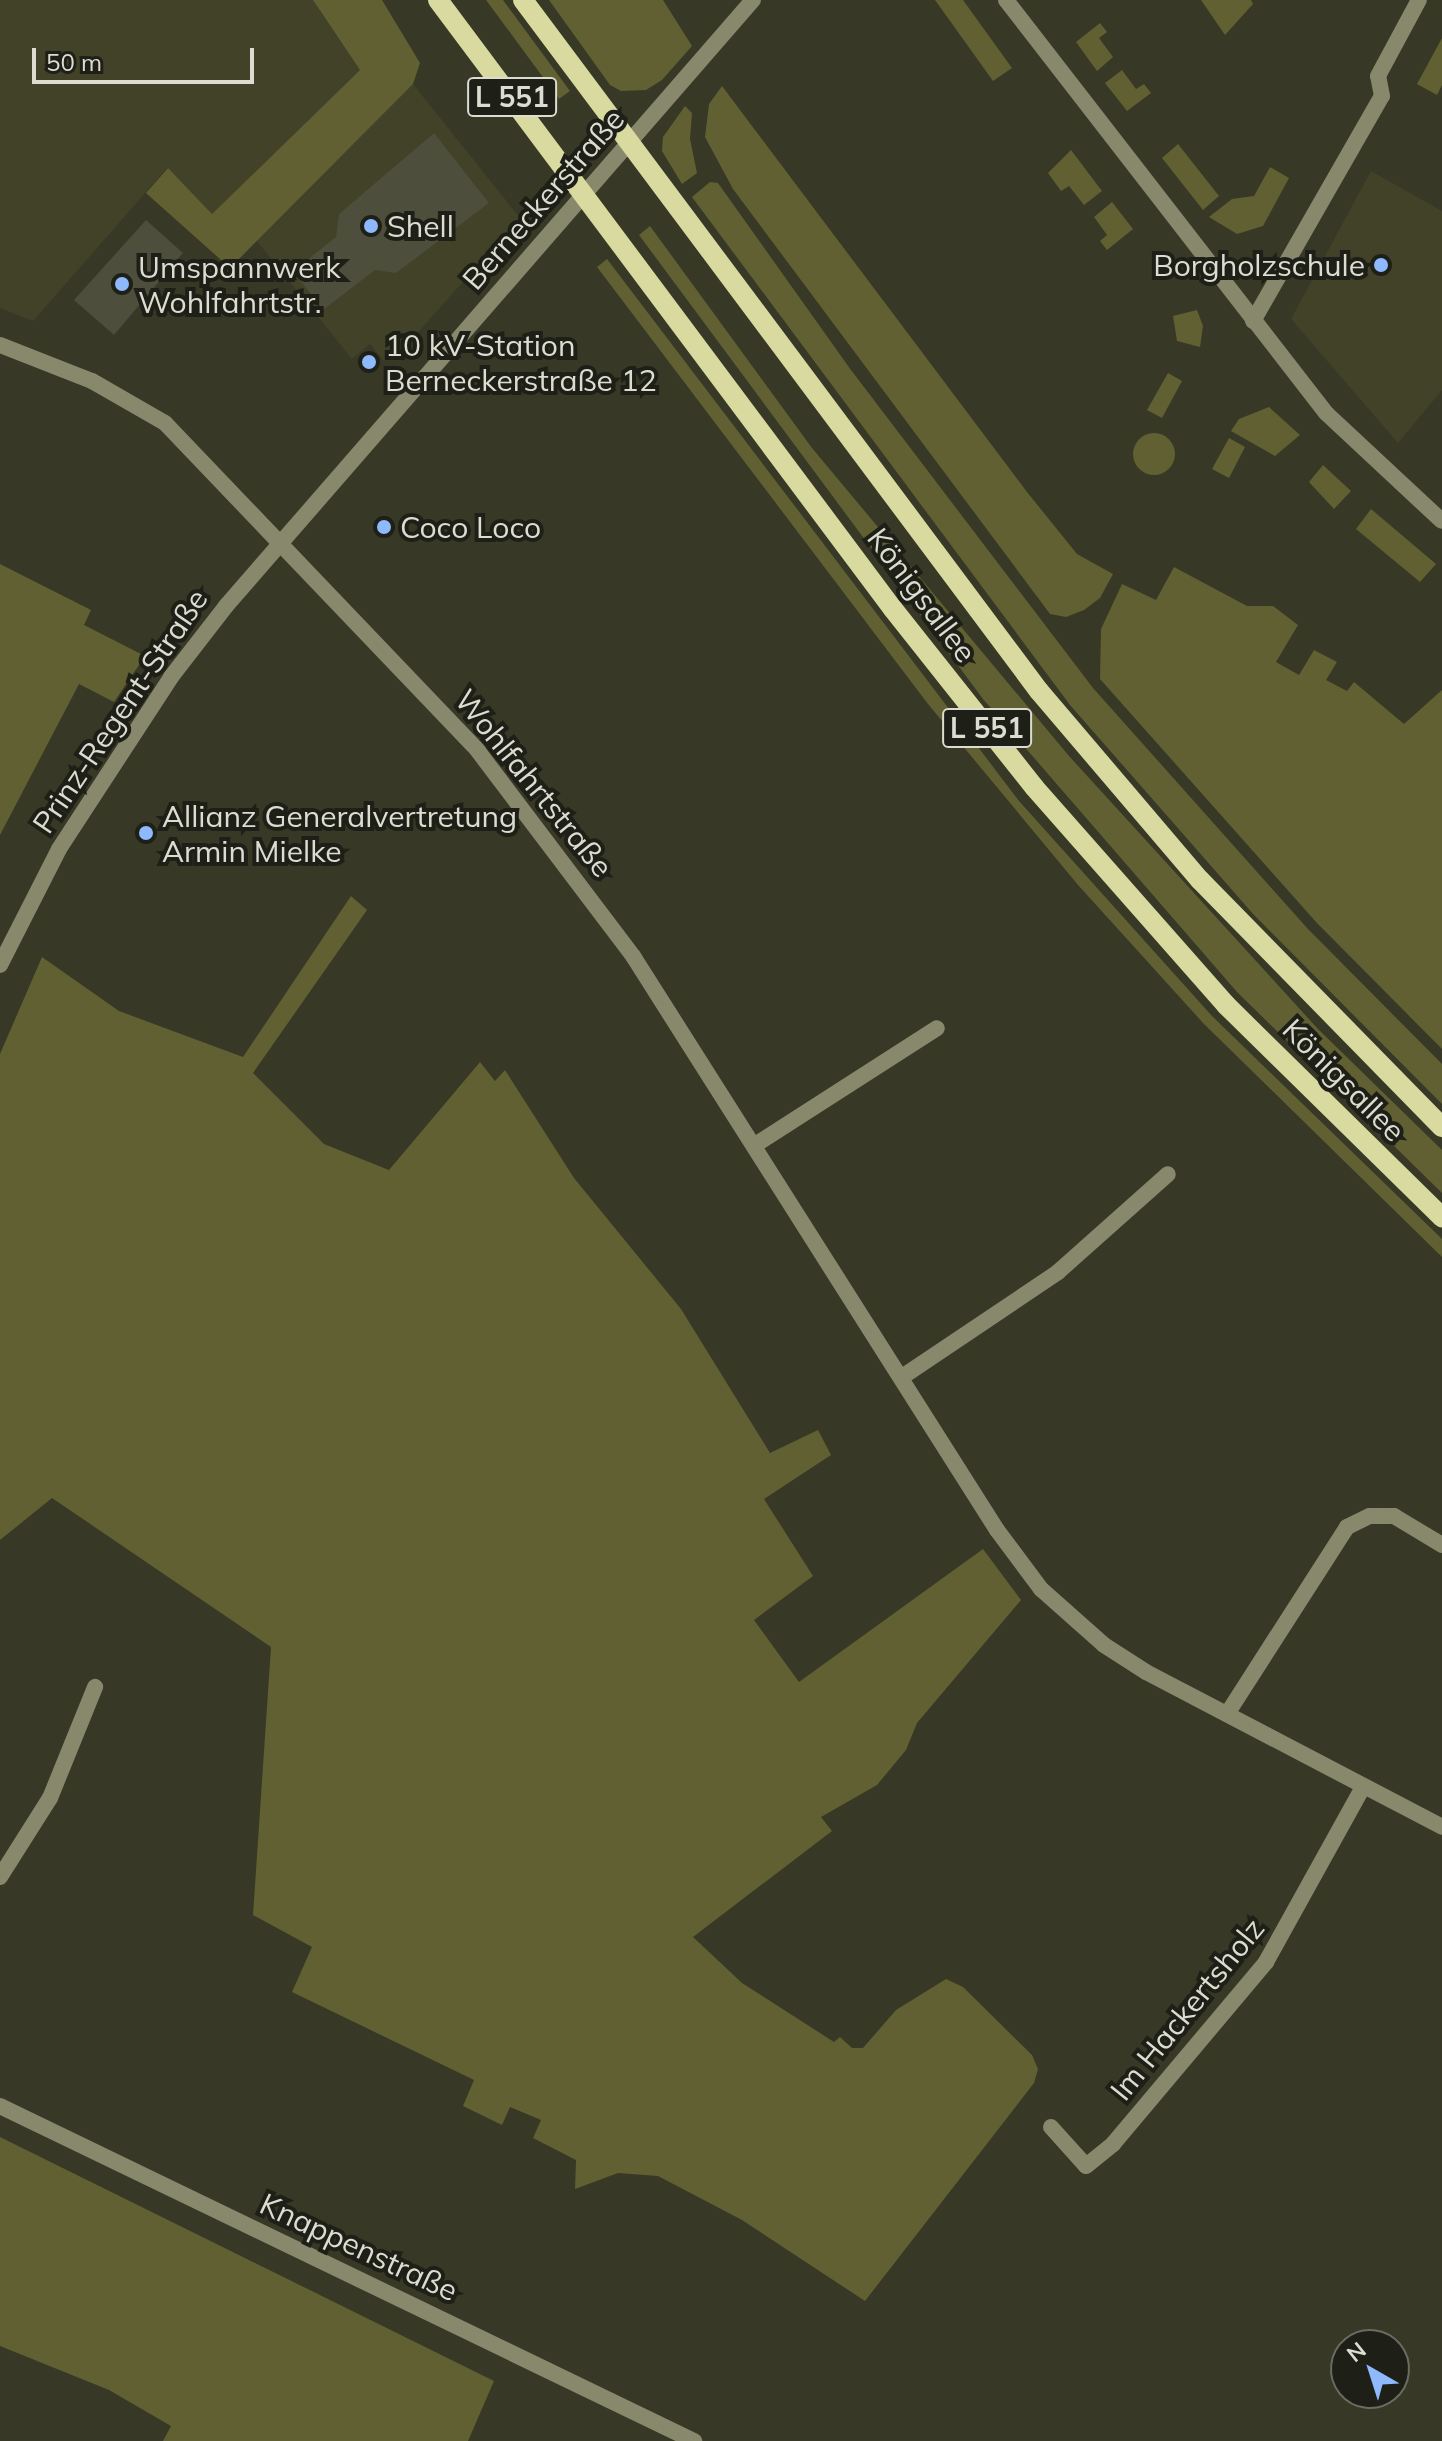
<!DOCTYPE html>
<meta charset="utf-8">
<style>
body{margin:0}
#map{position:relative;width:1442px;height:2441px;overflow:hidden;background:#383826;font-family:Mulish,sans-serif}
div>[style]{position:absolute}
.built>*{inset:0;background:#424229}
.green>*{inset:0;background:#606032}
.round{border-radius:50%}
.building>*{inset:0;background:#4d4e3b}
.street>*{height:16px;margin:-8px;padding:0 8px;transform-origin:8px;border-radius:8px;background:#87886c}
.primary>*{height:20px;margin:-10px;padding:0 10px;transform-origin:10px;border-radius:10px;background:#d8da9f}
.dots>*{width:22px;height:22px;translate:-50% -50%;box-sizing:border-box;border:4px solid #1e1f17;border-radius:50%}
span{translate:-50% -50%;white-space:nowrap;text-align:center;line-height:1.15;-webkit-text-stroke:8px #1e1f17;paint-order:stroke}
.shield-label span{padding:2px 6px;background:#1e1f17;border:2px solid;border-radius:6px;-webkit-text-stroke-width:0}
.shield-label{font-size:28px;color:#dcdcd1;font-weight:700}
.street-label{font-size:30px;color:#dcdcd1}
.poi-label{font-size:30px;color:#dcdcd1}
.left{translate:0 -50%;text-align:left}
.right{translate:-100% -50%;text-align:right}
.north{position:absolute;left:1330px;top:2329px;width:80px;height:80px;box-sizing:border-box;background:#1e1f17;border:2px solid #6a6b61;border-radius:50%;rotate:321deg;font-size:22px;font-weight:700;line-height:32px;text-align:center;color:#dcdcd1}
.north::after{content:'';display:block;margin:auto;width:28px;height:36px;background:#8eb9fc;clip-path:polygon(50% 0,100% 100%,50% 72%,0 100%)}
.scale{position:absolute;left:32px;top:48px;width:222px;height:36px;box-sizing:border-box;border:4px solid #dcdcd1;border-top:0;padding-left:10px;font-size:24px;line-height:28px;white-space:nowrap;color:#dcdcd1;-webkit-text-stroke:6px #1e1f17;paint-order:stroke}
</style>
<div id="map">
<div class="built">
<i style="clip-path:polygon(0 0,313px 0,360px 70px,212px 214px,167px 168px,33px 321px,0 308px)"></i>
<i style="clip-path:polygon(413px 84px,520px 218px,412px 339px,384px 361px,370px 344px,352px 359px,256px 240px)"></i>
<i style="clip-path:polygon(1371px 171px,1442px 211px,1442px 390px,1398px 443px,1291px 319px)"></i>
</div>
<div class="green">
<i style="clip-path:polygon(313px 0,382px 0,420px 63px,413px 84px,230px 268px,146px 193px,168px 168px,212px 214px,360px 70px)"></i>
<i style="clip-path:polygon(486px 0,503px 0,570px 91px,559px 99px)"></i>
<i style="clip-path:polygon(549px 0,663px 0,692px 46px,662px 80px,646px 90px,621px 91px,610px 85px)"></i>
<i style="clip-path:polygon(935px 0,963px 0,1012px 68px,993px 81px)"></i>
<i style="clip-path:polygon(1201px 0,1251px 0,1253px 4px,1225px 35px)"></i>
<i style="clip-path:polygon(1100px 23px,1107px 32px,1099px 38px,1113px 57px,1097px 71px,1076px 42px)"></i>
<i style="clip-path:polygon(1442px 38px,1442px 85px,1437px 95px,1417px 84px)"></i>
<i style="clip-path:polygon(1122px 70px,1136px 89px,1144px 84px,1151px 93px,1127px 111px,1105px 83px)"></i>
<i style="clip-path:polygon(722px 86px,1027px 492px,1077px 554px,1113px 574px,1100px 598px,1084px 610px,1066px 617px,1050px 614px,733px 189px,705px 137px,709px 104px)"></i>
<i style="clip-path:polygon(685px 106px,692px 113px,690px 139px,697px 173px,682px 184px,662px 151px,663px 137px)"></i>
<i style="clip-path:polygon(1178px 144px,1219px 196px,1203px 210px,1162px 158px)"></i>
<i style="clip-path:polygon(1071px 150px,1102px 191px,1084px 205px,1069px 186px,1061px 191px,1048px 173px)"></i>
<i style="clip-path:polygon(1270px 167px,1289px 178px,1263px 226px,1237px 234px,1209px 217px,1232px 199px,1254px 196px)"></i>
<i style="clip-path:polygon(710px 182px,718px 183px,851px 370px,1093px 688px,1308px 929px,1442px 1064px,1442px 1104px,1254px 915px,1070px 705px,692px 197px)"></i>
<i style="clip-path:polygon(1112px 202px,1133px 229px,1107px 250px,1100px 241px,1107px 235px,1094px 217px)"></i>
<i style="clip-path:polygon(650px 226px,812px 448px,1069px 756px,1318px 1029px,1442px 1150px,1442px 1193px,1237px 992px,983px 699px,639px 235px)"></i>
<i style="clip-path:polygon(607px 259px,1019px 801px,1212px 1016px,1442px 1239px,1442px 1257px,1204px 1024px,1078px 885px,928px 704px,597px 267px)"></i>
<i style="clip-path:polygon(1197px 310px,1203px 326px,1200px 347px,1177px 341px,1173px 316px)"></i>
<i style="clip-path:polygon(1168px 373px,1182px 381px,1162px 418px,1147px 410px)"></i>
<i style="clip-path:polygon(1269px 407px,1300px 435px,1275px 456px,1231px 431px,1239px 419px)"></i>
<i class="round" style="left:1133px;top:433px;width:42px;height:42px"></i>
<i style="clip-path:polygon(1229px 438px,1245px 447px,1229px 478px,1212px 469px)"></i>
<i style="clip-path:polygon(1323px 465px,1351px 491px,1334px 509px,1309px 482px)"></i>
<i style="clip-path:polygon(1371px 509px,1436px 564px,1420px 582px,1356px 529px)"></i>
<i style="clip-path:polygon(0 564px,91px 610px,84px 625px,145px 656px,114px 702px,79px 684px,0 835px)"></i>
<i style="clip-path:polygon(1174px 567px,1247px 606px,1273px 606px,1298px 625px,1276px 662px,1299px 675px,1314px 650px,1337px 662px,1326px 680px,1347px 691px,1354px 682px,1404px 724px,1442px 690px,1442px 1049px,1316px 922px,1100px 679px,1101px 629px,1122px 584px,1156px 600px)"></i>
<i style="clip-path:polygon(351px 896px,367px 910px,253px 1073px,324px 1144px,389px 1170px,480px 1062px,495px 1081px,505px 1070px,574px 1178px,681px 1309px,770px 1453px,818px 1430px,831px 1455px,764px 1499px,813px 1576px,754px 1620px,799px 1682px,983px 1549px,1021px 1600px,917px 1723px,906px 1750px,877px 1785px,821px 1817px,832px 1831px,693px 1937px,742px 1983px,834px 2042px,840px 2037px,852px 2048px,863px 2048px,896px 2010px,946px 1979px,963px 1987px,1032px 2055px,1038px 2069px,1034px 2083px,865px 2301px,742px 2220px,658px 2176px,618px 2173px,575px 2189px,576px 2160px,533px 2138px,541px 2120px,510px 2107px,502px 2125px,463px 2106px,474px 2080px,292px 1992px,312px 1947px,253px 1915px,271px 1647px,52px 1498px,0 1540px,0 1054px,42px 957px,119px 1011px,243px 1057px)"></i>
<i style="clip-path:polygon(0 2137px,494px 2381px,468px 2441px,163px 2441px,171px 2426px,109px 2390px,0 2346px)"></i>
</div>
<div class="building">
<i style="clip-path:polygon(434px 133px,489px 203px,396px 273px,375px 270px,323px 310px,293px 271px,336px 237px,339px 214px)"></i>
<i style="clip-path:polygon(146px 220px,183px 253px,114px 335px,74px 300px)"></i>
</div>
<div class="street">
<i style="left:1006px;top:0;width:522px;rotate:52.23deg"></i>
<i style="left:1326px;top:413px;width:158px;rotate:43deg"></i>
<i style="left:1253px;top:321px;width:259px;rotate:-60.2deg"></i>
<i style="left:1382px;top:96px;width:20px;rotate:-101deg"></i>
<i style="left:1378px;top:76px;width:86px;rotate:-61.7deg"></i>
<i style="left:0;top:345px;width:99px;rotate:21.4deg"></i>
<i style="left:92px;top:381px;width:84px;rotate:29.9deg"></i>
<i style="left:165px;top:423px;width:453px;rotate:46.3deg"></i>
<i style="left:478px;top:751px;width:257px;rotate:52.9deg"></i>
<i style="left:633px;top:956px;width:680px;rotate:57.62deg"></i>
<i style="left:997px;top:1530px;width:74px;rotate:53.3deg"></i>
<i style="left:1041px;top:1589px;width:84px;rotate:41.6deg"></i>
<i style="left:1104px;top:1645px;width:50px;rotate:32.7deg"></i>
<i style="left:1146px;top:1672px;width:334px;rotate:27.6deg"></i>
<i style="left:0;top:965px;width:130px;rotate:-63deg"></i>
<i style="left:59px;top:849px;width:205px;rotate:-56.9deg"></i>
<i style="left:171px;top:677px;width:90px;rotate:-52.2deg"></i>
<i style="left:226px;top:606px;width:803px;rotate:-48.99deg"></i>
<i style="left:755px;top:1145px;width:216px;rotate:-32.7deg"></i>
<i style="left:902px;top:1377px;width:188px;rotate:-33.9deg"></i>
<i style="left:1058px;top:1272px;width:147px;rotate:-41.7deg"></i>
<i style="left:1227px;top:1714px;width:222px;rotate:-57.3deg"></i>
<i style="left:1347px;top:1527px;width:25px;rotate:-26deg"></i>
<i style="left:1370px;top:1516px;width:24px"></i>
<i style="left:1394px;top:1516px;width:56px;rotate:31.1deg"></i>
<i style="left:0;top:1877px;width:93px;rotate:-57.7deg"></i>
<i style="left:50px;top:1798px;width:120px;rotate:-67.9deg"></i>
<i style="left:0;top:2106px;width:771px;rotate:25.77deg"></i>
<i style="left:1051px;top:2127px;width:52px;rotate:48.1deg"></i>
<i style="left:1086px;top:2166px;width:35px;rotate:-39deg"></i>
<i style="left:1113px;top:2144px;width:238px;rotate:-49.9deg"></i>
<i style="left:1266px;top:1962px;width:200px;rotate:-61deg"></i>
</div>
<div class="primary">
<i style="left:438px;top:0;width:760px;rotate:53.24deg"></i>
<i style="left:893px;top:609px;width:227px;rotate:51.6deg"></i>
<i style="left:1034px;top:787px;width:290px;rotate:48.6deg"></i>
<i style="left:1226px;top:1005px;width:303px;rotate:44.5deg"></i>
<i style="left:523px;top:0;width:862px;rotate:53.25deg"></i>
<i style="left:1039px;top:691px;width:248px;rotate:49.6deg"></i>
<i style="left:1200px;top:880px;width:346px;rotate:45.6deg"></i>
</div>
<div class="dots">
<i style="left:371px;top:226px;background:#8eb9fc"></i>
<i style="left:1381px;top:265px;background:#8eb9fc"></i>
<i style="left:122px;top:284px;background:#8eb9fc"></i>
<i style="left:369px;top:362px;background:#8eb9fc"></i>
<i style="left:384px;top:527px;background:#8eb9fc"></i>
<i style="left:146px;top:833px;background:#8eb9fc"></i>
</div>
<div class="shield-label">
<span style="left:512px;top:97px">L 551</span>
<span style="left:987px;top:728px">L 551</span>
</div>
<div class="street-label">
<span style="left:543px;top:199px;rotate:-49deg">Berneckerstraße</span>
<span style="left:922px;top:595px;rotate:53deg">Königsallee</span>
<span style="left:120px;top:711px;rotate:-56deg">Prinz-Regent-Straße</span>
<span style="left:534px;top:783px;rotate:51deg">Wohlfahrtstraße</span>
<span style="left:1344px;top:1080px;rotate:45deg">Königsallee</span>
<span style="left:1187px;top:2009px;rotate:-51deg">Im Hackertsholz</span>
<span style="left:359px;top:2247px;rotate:25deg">Knappenstraße</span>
</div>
<div class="poi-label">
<span class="left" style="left:387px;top:226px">Shell</span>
<span class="right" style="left:1365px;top:265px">Borgholzschule</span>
<span class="left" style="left:138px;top:284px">Umspannwerk<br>Wohlfahrtstr.</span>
<span class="left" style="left:385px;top:362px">10 kV-Station<br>Berneckerstraße 12</span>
<span class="left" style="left:400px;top:527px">Coco Loco</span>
<span class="left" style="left:162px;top:833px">Allianz Generalvertretung<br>Armin Mielke</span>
</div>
<div class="north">N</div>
<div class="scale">50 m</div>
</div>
